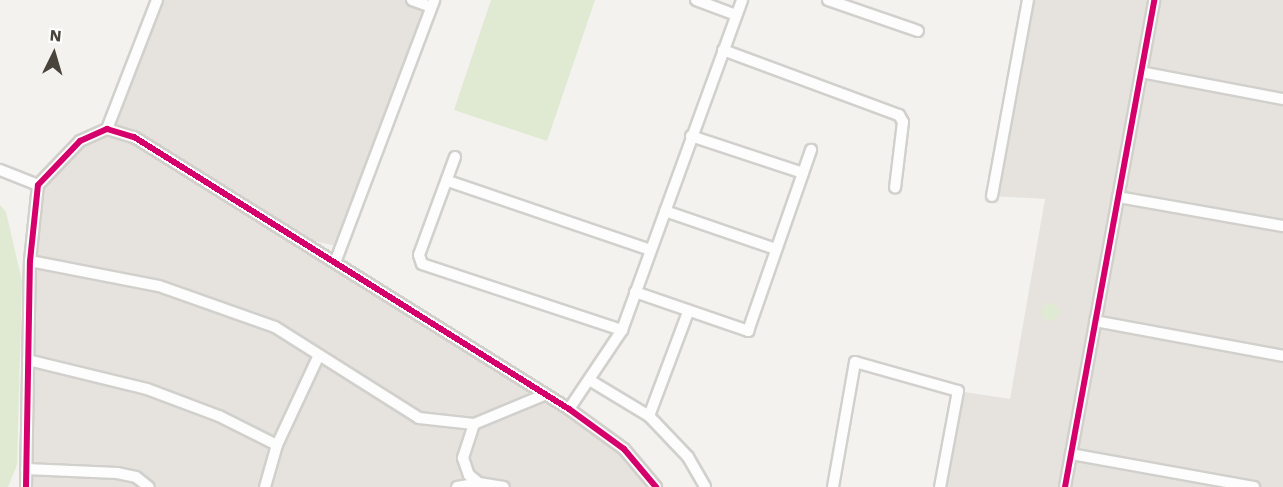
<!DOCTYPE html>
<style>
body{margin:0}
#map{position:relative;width:1283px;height:487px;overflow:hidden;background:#f3f2ef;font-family:"Work Sans",sans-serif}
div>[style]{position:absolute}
.residential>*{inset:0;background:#e6e3de}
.green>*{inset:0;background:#e0ead2}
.round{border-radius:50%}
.roads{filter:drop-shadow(2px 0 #d1d0cc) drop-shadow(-2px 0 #d1d0cc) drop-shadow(0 2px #d1d0cc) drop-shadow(0 -2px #d1d0cc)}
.minor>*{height:10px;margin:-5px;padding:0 5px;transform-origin:5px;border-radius:5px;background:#fdfdfd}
.cycleway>*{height:6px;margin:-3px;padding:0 3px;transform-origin:3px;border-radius:3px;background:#d6006c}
span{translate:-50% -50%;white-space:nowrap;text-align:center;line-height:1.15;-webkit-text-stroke:4.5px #fff;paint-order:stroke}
.north{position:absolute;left:24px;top:24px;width:60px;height:60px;-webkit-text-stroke:4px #fff;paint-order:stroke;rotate:5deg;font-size:16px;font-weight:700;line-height:24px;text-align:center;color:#49443b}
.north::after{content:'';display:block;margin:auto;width:21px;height:27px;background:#49443b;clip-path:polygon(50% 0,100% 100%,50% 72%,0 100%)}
</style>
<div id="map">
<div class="residential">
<i style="clip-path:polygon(157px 0,434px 0,341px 247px,301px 238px,624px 449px,656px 487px,26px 487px,38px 185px,80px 141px,107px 129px)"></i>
<i style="clip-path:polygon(1029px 0,1283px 0,1283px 487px,941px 487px,958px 391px,1010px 399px,1045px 199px,992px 196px)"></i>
</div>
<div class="green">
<i style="clip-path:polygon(491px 0,595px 0,547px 141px,454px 110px)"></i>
<i style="clip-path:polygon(0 205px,6px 212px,22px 281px,17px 465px,8px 487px,0 487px)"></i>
<i class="round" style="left:1041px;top:303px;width:18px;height:18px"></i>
</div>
<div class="roads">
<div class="minor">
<i style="left:412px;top:0;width:20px;rotate:20deg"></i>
<i style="left:696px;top:0;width:43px;rotate:20.6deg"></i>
<i style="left:828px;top:0;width:95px;rotate:19deg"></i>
<i style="left:723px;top:50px;width:188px;rotate:20.3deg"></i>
<i style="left:899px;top:115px;width:8px;rotate:60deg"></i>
<i style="left:903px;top:122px;width:66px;rotate:96.9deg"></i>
<i style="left:1141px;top:72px;width:145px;rotate:10.8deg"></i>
<i style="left:107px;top:129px;width:138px;rotate:-68.8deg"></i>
<i style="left:691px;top:136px;width:118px;rotate:18.3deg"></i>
<i style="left:455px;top:157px;width:104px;rotate:110.2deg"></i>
<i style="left:419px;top:255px;width:9px;rotate:72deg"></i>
<i style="left:422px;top:264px;width:211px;rotate:18.3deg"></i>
<i style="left:0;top:170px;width:41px;rotate:21.5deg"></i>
<i style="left:448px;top:181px;width:214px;rotate:18.8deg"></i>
<i style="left:992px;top:196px;width:199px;rotate:-79.6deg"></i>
<i style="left:1118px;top:197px;width:168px;rotate:10deg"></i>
<i style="left:665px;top:211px;width:117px;rotate:18.9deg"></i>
<i style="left:336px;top:260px;width:278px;rotate:-69.3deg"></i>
<i style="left:30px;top:261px;width:131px;rotate:11deg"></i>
<i style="left:159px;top:286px;width:123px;rotate:19.5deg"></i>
<i style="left:275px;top:327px;width:170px;rotate:32.3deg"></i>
<i style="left:419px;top:418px;width:55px;rotate:6.2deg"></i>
<i style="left:474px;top:424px;width:76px;rotate:-22.5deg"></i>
<i style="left:635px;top:292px;width:120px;rotate:19deg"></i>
<i style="left:748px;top:331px;width:192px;rotate:-70.8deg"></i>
<i style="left:1095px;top:321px;width:191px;rotate:10.5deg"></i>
<i style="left:28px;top:360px;width:122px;rotate:13.7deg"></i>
<i style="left:147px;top:389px;width:77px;rotate:20.6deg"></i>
<i style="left:219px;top:416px;width:65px;rotate:26.6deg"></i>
<i style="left:277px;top:445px;width:99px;rotate:-65deg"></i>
<i style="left:591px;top:381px;width:68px;rotate:31.1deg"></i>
<i style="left:649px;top:416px;width:111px;rotate:-69.4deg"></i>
<i style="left:569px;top:409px;width:95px;rotate:-56.1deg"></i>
<i style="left:622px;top:330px;width:351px;rotate:-70deg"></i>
<i style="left:649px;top:416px;width:57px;rotate:46.4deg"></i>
<i style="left:688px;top:457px;width:34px;rotate:60deg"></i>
<i style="left:474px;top:424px;width:36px;rotate:108deg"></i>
<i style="left:463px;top:458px;width:18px;rotate:71deg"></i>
<i style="left:469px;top:475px;width:13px;rotate:39deg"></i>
<i style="left:1071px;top:454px;width:186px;rotate:10.2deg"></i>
<i style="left:26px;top:469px;width:91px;rotate:2.5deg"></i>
<i style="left:117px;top:473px;width:19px;rotate:12deg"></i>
<i style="left:136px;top:477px;width:16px;rotate:38deg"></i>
<i style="left:26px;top:487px;width:226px;rotate:-89deg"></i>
<i style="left:30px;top:261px;width:76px;rotate:-84deg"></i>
<i style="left:38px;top:185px;width:61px;rotate:-46.3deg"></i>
<i style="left:80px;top:141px;width:30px;rotate:-24deg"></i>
<i style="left:107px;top:129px;width:28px;rotate:17deg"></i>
<i style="left:134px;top:137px;width:513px;rotate:32.02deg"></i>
<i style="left:569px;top:409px;width:68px;rotate:36deg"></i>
<i style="left:624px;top:449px;width:50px;rotate:49.9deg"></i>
<i style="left:265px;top:487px;width:44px;rotate:-74.1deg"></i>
<i style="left:457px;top:487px;width:22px;rotate:-10deg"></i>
<i style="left:479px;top:483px;width:25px;rotate:9deg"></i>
<i style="left:833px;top:487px;width:127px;rotate:-80deg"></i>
<i style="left:855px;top:362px;width:107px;rotate:15.7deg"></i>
<i style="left:958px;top:391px;width:98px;rotate:100.6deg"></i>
<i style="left:1065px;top:487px;width:495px;rotate:-79.6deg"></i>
</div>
</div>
<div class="cycleway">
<i style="left:26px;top:487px;width:226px;rotate:-89deg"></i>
<i style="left:30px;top:261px;width:76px;rotate:-84deg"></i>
<i style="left:38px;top:185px;width:61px;rotate:-46.3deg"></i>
<i style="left:80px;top:141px;width:30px;rotate:-24deg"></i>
<i style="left:107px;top:129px;width:28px;rotate:17deg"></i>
<i style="left:134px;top:137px;width:513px;rotate:32.02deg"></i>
<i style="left:569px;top:409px;width:68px;rotate:36deg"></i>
<i style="left:624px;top:449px;width:50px;rotate:49.9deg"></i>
<i style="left:1065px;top:487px;width:495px;rotate:-79.6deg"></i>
</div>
<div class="north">N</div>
</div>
